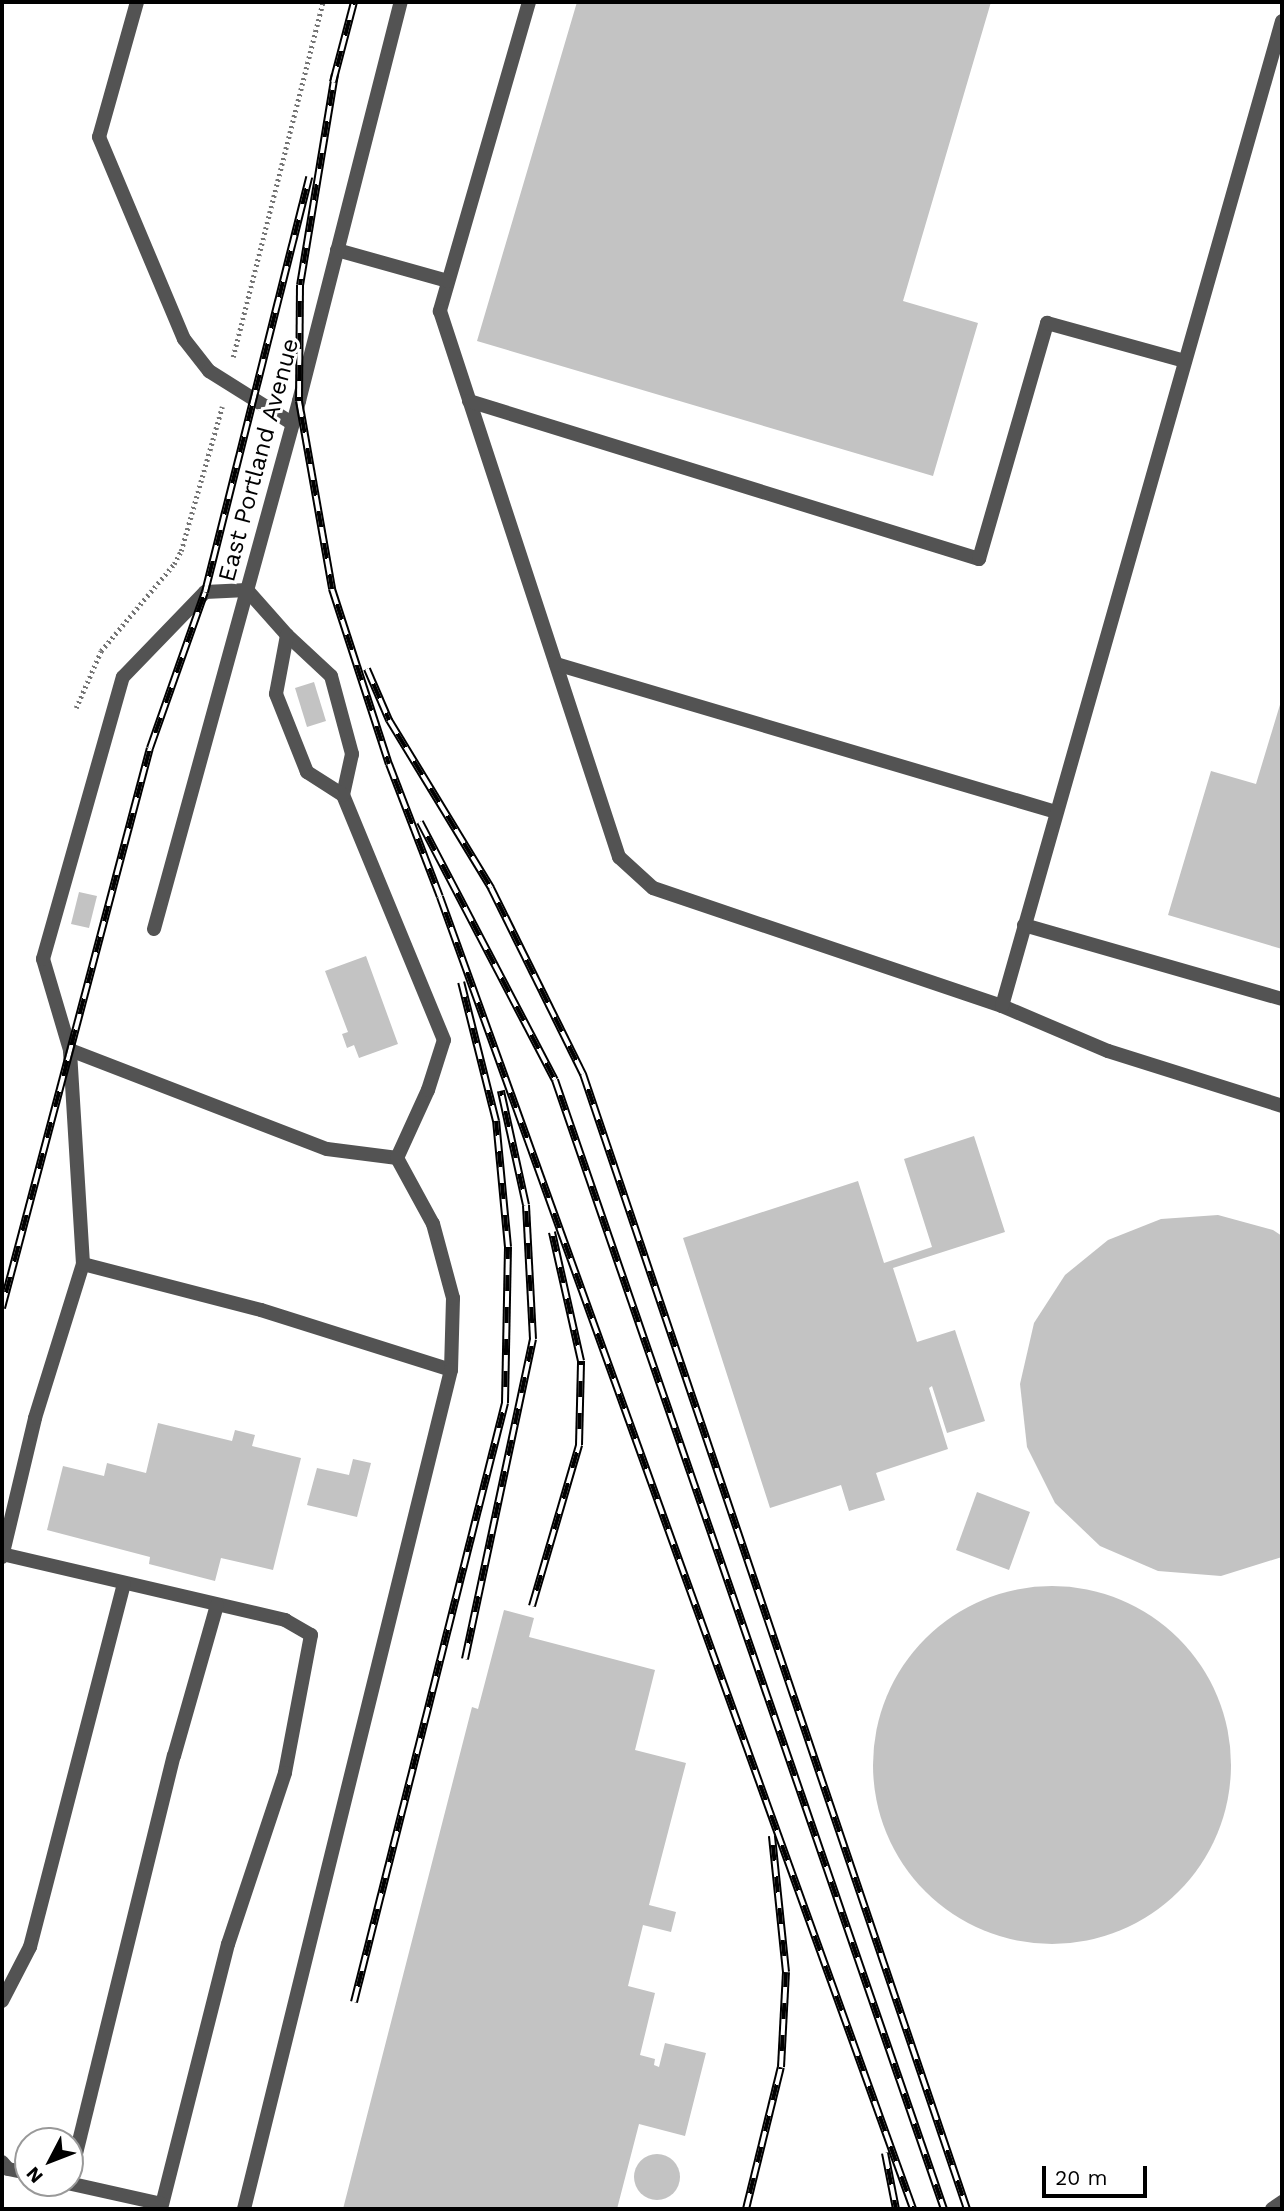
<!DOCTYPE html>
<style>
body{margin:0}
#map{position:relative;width:1284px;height:2211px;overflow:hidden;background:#fff;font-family:"Work Sans",sans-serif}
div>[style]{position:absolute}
.building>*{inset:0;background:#c3c3c3}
.round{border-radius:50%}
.path>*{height:4.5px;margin-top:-2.25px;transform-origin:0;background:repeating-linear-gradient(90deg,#757575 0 2px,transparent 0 5.5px)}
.service>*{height:14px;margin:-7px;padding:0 7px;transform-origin:7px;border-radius:7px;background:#535353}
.minor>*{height:14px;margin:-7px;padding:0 7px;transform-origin:7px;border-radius:7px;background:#535353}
.rail>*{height:8px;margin-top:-4px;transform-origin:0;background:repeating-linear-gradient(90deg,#fff 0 16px,#000 0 32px);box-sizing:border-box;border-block:2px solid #000}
span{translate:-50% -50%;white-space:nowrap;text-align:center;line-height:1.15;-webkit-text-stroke:6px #fff;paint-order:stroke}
.street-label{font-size:24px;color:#000}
.frame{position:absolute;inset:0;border:4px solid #000;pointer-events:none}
.north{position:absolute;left:14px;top:2127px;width:70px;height:70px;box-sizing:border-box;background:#fff;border:2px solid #999;border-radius:50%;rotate:228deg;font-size:19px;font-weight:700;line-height:28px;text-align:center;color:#000}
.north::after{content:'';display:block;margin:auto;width:24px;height:32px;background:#000;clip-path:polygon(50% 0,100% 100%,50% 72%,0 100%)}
.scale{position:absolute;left:1042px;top:2166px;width:105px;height:32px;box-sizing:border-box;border:4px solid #000;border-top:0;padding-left:9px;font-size:21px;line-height:24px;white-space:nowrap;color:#000;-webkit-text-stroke:5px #fff;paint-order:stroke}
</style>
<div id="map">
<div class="building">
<i style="clip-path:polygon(577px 2px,991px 2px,903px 301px,978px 323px,933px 476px,477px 341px)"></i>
<i style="clip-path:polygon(314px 682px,326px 721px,307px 727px,295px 688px)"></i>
<i style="clip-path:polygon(1282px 698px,1282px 949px,1168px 915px,1211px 771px,1256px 784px)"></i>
<i style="clip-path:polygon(79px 892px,97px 896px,89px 928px,71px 924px)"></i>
<i style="clip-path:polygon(366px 956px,398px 1044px,359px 1058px,354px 1045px,347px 1048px,342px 1034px,348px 1032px,325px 971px)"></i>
<i style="clip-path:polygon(974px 1136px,1005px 1232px,893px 1268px,917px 1342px,955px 1330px,985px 1421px,947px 1433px,932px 1386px,929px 1388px,948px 1449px,876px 1473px,885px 1500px,849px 1511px,841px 1485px,770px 1508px,683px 1238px,858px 1181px,884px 1263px,932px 1247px,904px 1159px)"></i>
<i style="clip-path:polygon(1218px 1215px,1273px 1230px,1282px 1236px,1282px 1557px,1221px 1576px,1158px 1571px,1100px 1546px,1055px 1503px,1027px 1447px,1020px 1384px,1034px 1323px,1065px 1275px,1108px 1240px,1161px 1219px)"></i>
<i style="clip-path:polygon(158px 1423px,232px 1441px,235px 1430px,255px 1435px,252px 1446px,301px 1458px,273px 1570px,221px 1558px,215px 1581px,149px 1564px,150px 1557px,47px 1530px,63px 1466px,104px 1476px,107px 1463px,146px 1473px)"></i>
<i style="clip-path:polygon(353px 1459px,371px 1463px,357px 1517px,307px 1505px,317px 1468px,349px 1475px)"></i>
<i style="clip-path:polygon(977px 1492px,1030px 1512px,1009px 1570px,956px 1550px)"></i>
<i class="round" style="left:873px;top:1586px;width:358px;height:358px"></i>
<i style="clip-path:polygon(504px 1610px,534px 1618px,529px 1637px,655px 1670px,635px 1750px,686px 1763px,649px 1905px,676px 1912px,671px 1932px,643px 1925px,628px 1986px,655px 1993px,640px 2055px,655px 2059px,654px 2065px,659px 2067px,665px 2043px,706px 2053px,685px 2136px,639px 2124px,617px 2209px,343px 2209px,472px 1707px,478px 1709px)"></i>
<i class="round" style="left:634px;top:2154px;width:46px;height:46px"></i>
</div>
<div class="path">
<i style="left:233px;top:357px;width:366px;rotate:-75.8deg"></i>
<i style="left:76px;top:708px;width:62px;rotate:-66.3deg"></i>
<i style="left:101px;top:651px;width:114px;rotate:-50deg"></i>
<i style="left:174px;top:564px;width:15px;rotate:-62deg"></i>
<i style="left:181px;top:551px;width:150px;rotate:-74.1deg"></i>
</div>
<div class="service">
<i style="left:137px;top:2px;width:140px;rotate:105.7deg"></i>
<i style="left:99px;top:137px;width:219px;rotate:67.2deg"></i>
<i style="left:184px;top:339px;width:41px;rotate:52deg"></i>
<i style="left:209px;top:371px;width:99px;rotate:32.2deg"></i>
<i style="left:529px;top:2px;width:322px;rotate:106.1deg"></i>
<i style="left:440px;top:311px;width:575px;rotate:71.85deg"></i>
<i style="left:619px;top:857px;width:46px;rotate:42.4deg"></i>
<i style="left:653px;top:888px;width:368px;rotate:18.7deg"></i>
<i style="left:1002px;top:1006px;width:115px;rotate:23deg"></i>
<i style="left:1108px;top:1051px;width:182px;rotate:17.5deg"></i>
<i style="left:337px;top:250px;width:115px;rotate:15.6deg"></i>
<i style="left:469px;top:401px;width:534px;rotate:17.21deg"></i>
<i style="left:979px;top:559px;width:246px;rotate:-73.9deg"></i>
<i style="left:1047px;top:323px;width:143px;rotate:15.4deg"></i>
<i style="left:556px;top:664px;width:521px;rotate:16.49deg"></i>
<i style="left:1024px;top:925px;width:268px;rotate:16deg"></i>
<i style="left:1002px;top:1006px;width:1024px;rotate:-74.13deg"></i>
<i style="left:70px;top:1050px;width:275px;rotate:21.1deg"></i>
<i style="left:327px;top:1149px;width:71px;rotate:7.3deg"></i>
<i style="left:83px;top:1264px;width:214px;rotate:-93.5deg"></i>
<i style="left:70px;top:1050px;width:95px;rotate:-106.5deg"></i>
<i style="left:43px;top:959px;width:293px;rotate:-74.2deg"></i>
<i style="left:123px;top:677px;width:118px;rotate:-46deg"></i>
<i style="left:205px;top:592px;width:42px;rotate:-2.7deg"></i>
<i style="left:247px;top:590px;width:60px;rotate:48.4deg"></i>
<i style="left:287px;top:635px;width:60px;rotate:43deg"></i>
<i style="left:331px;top:676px;width:81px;rotate:74.9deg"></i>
<i style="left:352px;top:754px;width:42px;rotate:102.4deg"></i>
<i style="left:2px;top:1554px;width:291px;rotate:13.1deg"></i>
<i style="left:285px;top:1620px;width:30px;rotate:30deg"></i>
<i style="left:311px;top:1635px;width:140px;rotate:100.7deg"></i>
<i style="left:285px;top:1773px;width:180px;rotate:108.4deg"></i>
<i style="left:228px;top:1944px;width:268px;rotate:104.2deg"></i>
<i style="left:162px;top:2204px;width:96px;rotate:-167.4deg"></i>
<i style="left:2px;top:1557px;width:143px;rotate:-76.6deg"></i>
<i style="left:35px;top:1418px;width:161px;rotate:-72.7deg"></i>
<i style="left:83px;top:1264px;width:184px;rotate:14.5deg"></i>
<i style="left:261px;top:1310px;width:199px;rotate:17.5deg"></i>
<i style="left:451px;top:1370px;width:72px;rotate:-88.4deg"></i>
<i style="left:453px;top:1298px;width:77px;rotate:-105.1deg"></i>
<i style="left:433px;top:1224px;width:75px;rotate:-118.6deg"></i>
<i style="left:397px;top:1158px;width:75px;rotate:-65.5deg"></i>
<i style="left:428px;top:1090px;width:52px;rotate:-72.3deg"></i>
<i style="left:444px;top:1040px;width:265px;rotate:-112.4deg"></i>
<i style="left:343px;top:795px;width:43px;rotate:-147.4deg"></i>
<i style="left:307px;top:772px;width:84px;rotate:-111.7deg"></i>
<i style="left:276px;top:694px;width:60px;rotate:-79.4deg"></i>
<i style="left:2px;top:2001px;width:61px;rotate:-62.6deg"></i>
<i style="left:30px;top:1947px;width:375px;rotate:-75.5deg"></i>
<i style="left:2px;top:2162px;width:9px;rotate:49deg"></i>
<i style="left:8px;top:2169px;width:20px;rotate:11deg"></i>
<i style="left:70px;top:2178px;width:435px;rotate:-76.2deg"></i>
<i style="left:174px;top:1756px;width:157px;rotate:-74.1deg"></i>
<i style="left:244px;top:2209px;width:864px;rotate:-76.14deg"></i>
<i style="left:1272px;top:2209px;width:12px;rotate:-35deg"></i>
</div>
<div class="minor">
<i style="left:154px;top:929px;width:548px;rotate:-74.64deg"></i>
<i style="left:299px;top:401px;width:412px;rotate:-75.7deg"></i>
</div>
<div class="rail">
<i style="left:335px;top:74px;width:214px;rotate:99.4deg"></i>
<i style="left:300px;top:285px;width:116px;rotate:90.5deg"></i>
<i style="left:299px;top:401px;width:191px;rotate:80deg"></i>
<i style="left:332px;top:589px;width:184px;rotate:72deg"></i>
<i style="left:389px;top:764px;width:142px;rotate:69deg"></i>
<i style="left:440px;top:897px;width:1395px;rotate:70.17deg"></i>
<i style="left:333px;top:82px;width:83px;rotate:-75.3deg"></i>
<i style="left:367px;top:669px;width:56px;rotate:66.7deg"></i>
<i style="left:389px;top:720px;width:197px;rotate:58.7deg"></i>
<i style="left:491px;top:888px;width:208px;rotate:63.7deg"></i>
<i style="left:583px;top:1074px;width:1198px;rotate:71.31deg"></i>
<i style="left:420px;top:822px;width:291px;rotate:62.4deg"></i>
<i style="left:555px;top:1080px;width:1194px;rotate:70.99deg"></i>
<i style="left:2px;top:1308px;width:579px;rotate:-75.2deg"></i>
<i style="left:150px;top:748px;width:165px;rotate:-70.6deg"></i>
<i style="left:205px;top:592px;width:428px;rotate:-75.9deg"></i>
<i style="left:532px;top:1606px;width:168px;rotate:-73.7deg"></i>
<i style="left:579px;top:1445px;width:84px;rotate:-88.6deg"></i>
<i style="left:581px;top:1361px;width:132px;rotate:-102.7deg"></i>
<i style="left:465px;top:1659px;width:327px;rotate:-78deg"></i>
<i style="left:533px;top:1339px;width:134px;rotate:-93deg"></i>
<i style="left:526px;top:1205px;width:117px;rotate:-102.4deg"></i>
<i style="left:354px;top:2002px;width:618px;rotate:-75.85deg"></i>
<i style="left:505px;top:1403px;width:156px;rotate:-88.9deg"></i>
<i style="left:508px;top:1247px;width:127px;rotate:-95.4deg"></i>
<i style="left:496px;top:1121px;width:143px;rotate:-104.1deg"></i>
<i style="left:885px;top:2153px;width:57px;rotate:78.9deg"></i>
<i style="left:746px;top:2209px;width:146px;rotate:-76.2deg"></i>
<i style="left:781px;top:2067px;width:95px;rotate:-87deg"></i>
<i style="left:786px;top:1972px;width:137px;rotate:-95.9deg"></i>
</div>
<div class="street-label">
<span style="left:259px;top:460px;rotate:-75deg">East Portland Avenue</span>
</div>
<div class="frame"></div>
<div class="north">N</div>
<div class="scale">20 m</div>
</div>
